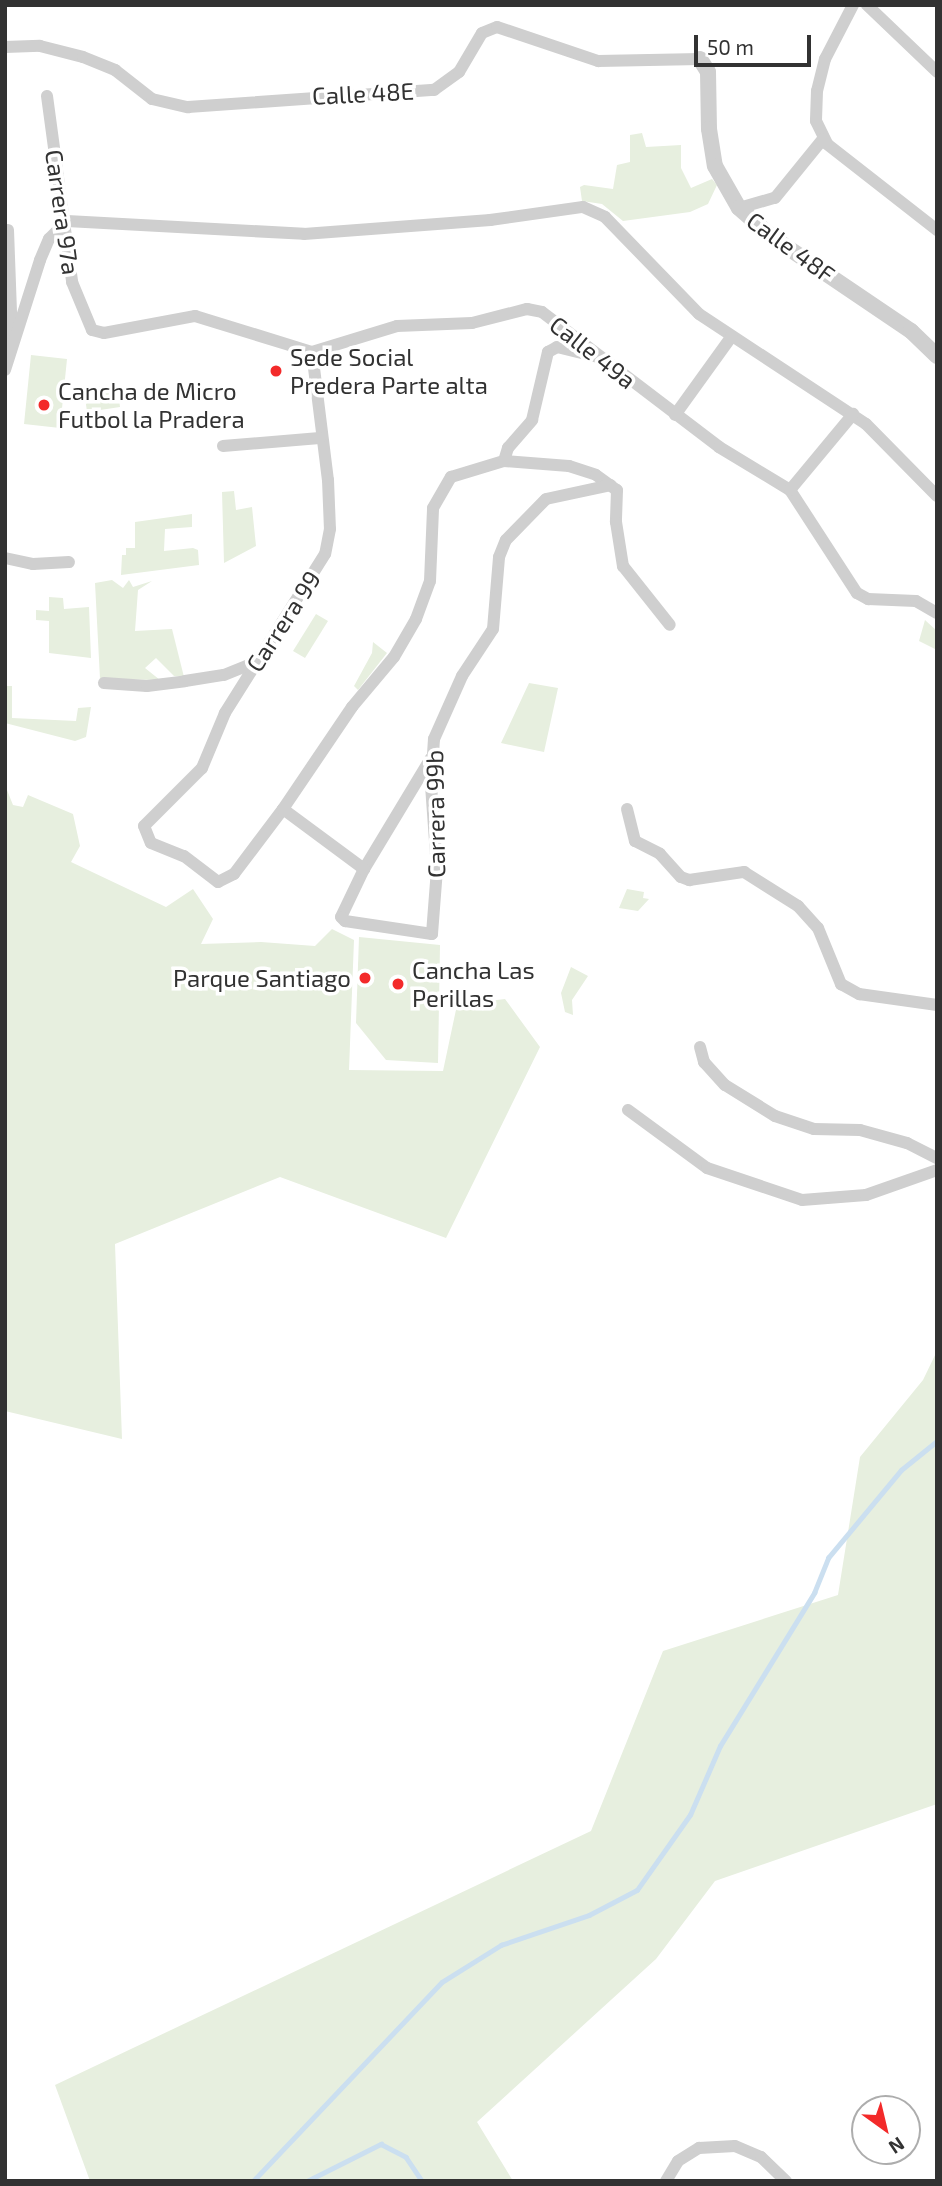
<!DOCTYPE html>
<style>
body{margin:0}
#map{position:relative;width:942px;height:2186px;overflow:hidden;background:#fff;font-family:"Exo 2",sans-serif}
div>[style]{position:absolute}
.green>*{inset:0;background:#e7efdf}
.stream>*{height:4.5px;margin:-2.25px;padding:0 2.25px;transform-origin:2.25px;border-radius:2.25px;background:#cbdff0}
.minor>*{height:12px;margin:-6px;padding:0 6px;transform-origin:6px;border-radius:6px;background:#cfcfcf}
.tertiary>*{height:16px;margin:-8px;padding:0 8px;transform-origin:8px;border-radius:8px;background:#cfcfcf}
.dots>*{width:19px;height:19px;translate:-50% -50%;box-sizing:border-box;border:4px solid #fff;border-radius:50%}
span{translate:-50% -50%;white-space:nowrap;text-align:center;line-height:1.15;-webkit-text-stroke:7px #fff;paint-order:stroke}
.street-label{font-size:24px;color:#323232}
.poi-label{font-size:24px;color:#323232}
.left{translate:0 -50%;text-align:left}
.right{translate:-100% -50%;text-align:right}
.frame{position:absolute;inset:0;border:7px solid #323232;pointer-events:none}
.north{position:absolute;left:851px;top:2095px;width:70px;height:70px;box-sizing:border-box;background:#fff;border:2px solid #adadad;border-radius:50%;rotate:146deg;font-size:19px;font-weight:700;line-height:28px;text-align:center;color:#323232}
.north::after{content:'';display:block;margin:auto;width:24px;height:32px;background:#f32a2a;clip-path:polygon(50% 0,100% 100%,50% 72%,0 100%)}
.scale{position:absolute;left:694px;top:35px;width:117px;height:32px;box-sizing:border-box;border:4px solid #323232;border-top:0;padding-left:9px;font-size:21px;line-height:24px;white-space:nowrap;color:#323232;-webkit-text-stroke:5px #fff;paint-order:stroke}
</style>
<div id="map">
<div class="green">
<i style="clip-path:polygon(642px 133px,646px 147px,681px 145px,681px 168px,691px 188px,712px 179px,717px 185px,708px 204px,690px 212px,623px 221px,602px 204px,582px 201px,580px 187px,584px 185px,613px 189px,617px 165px,630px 162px,630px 135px)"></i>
<i style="clip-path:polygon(31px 355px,67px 359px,60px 428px,24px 424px)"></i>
<i style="clip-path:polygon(117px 384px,120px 407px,87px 412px,84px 389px)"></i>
<i style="clip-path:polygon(234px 491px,236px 510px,252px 507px,256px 546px,224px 563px,222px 492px)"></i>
<i style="clip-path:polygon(192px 514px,192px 527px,165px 529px,164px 551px,193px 548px,198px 550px,199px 565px,121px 575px,122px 555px,126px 555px,126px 548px,135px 548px,135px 522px)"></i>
<i style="clip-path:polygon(112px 580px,123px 588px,129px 580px,133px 587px,152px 581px,138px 590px,135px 631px,172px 629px,184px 677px,174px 676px,156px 658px,145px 668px,160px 680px,100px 679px,95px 583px)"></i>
<i style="clip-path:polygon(49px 597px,63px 598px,64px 609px,89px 607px,91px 658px,49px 653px,49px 621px,36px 620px,36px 610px,49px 611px)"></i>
<i style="clip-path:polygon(316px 614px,328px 621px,305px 658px,293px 651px)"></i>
<i style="clip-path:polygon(925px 620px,937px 631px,937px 650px,919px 641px)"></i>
<i style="clip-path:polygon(373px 642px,387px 653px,358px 690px,354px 686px,372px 653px)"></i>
<i style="clip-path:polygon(529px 683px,558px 688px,544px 752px,501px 743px)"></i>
<i style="clip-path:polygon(5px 686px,12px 686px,12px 718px,76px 721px,78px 708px,91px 707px,86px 737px,75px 741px,5px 723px)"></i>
<i style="clip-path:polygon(5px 785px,13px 805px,23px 807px,28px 795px,73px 814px,80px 846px,71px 862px,166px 907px,193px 889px,213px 919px,201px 944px,261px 942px,315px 946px,332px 929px,354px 940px,349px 1070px,443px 1071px,457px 1005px,505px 999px,540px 1047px,446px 1238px,280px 1177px,115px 1244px,122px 1439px,5px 1411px)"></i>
<i style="clip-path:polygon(627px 889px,644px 892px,643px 898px,649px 899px,638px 911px,619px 908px)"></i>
<i style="clip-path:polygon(359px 937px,440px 945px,438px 1063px,386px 1060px,356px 1023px)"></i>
<i style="clip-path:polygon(571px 967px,588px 976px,572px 1000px,573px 1015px,565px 1012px,561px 993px)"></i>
<i style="clip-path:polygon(937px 1351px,937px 1804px,715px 1881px,656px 1959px,477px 2122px,513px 2181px,90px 2181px,55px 2085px,591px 1831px,663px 1651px,838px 1595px,860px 1457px,923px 1380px)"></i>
</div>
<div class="stream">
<i style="left:253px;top:2181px;width:274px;rotate:-46.5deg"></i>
<i style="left:442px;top:1982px;width:70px;rotate:-32.1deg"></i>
<i style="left:501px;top:1945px;width:93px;rotate:-18.8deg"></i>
<i style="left:589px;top:1915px;width:54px;rotate:-27.5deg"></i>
<i style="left:637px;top:1890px;width:92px;rotate:-54.8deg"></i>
<i style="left:690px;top:1815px;width:75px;rotate:-66.5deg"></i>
<i style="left:720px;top:1746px;width:180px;rotate:-58.4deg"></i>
<i style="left:814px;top:1593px;width:38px;rotate:-68deg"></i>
<i style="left:828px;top:1558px;width:114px;rotate:-50.3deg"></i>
<i style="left:901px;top:1470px;width:46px;rotate:-38.9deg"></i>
<i style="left:307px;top:2181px;width:83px;rotate:-26.6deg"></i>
<i style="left:381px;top:2144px;width:28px;rotate:27deg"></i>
<i style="left:406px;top:2157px;width:29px;rotate:56deg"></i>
</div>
<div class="minor">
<i style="left:853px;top:5px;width:61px;rotate:117.4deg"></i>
<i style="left:825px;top:59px;width:33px;rotate:104deg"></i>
<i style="left:817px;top:91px;width:30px;rotate:92deg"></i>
<i style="left:816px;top:121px;width:25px;rotate:64deg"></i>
<i style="left:827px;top:144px;width:140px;rotate:38deg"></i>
<i style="left:867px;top:5px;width:97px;rotate:43.7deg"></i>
<i style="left:5px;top:47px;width:35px;rotate:-2deg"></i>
<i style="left:40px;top:46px;width:44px;rotate:14.3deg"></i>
<i style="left:83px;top:57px;width:35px;rotate:22deg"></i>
<i style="left:115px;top:70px;width:47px;rotate:38.1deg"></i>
<i style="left:152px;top:99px;width:37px;rotate:13deg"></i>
<i style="left:188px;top:107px;width:247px;rotate:-4deg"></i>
<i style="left:434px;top:90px;width:31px;rotate:-36deg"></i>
<i style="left:459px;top:72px;width:45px;rotate:-59.5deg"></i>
<i style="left:482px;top:33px;width:16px;rotate:-22deg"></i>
<i style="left:497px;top:27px;width:107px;rotate:18.6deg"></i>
<i style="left:598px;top:61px;width:102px;rotate:-1.1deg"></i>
<i style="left:47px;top:96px;width:188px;rotate:82.3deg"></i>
<i style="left:72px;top:282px;width:52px;rotate:67.4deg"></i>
<i style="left:92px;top:330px;width:12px;rotate:14deg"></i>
<i style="left:104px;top:333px;width:93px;rotate:-10.6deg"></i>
<i style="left:195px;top:316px;width:122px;rotate:17.1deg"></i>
<i style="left:312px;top:352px;width:89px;rotate:-17deg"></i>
<i style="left:397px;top:326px;width:75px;rotate:-2.3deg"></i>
<i style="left:472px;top:323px;width:57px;rotate:-14.3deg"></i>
<i style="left:527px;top:309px;width:15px;rotate:11deg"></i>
<i style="left:542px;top:312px;width:223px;rotate:37.3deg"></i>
<i style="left:719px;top:447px;width:83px;rotate:31.2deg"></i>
<i style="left:790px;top:490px;width:123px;rotate:57deg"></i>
<i style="left:857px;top:593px;width:13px;rotate:29deg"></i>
<i style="left:868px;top:599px;width:48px;rotate:2.4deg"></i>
<i style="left:916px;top:601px;width:24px;rotate:30deg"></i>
<i style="left:739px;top:208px;width:37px;rotate:-16deg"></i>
<i style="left:775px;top:198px;width:76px;rotate:-50.9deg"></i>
<i style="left:8px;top:230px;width:111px;rotate:87.9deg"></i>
<i style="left:312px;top:352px;width:129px;rotate:82.9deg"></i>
<i style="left:328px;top:480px;width:49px;rotate:87.7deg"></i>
<i style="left:330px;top:529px;width:25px;rotate:101deg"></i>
<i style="left:325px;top:554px;width:188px;rotate:122.2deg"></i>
<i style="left:225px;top:713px;width:60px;rotate:112.7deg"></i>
<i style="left:202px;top:768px;width:82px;rotate:135deg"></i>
<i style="left:144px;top:826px;width:18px;rotate:68deg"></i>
<i style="left:151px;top:843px;width:35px;rotate:22deg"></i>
<i style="left:184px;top:856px;width:43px;rotate:37.4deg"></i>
<i style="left:218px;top:882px;width:18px;rotate:-27deg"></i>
<i style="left:234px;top:874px;width:81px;rotate:-53deg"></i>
<i style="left:283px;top:809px;width:123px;rotate:-55.9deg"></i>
<i style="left:352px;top:707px;width:65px;rotate:-50deg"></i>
<i style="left:394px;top:657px;width:44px;rotate:-59.9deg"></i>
<i style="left:416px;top:619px;width:40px;rotate:-69.8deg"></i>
<i style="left:430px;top:581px;width:73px;rotate:-87.6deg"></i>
<i style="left:433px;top:508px;width:36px;rotate:-60deg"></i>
<i style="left:451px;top:477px;width:55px;rotate:-16.8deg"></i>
<i style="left:504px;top:461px;width:14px;rotate:-73deg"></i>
<i style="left:508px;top:448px;width:37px;rotate:-49deg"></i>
<i style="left:532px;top:420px;width:70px;rotate:-76.8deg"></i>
<i style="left:548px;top:352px;width:10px;rotate:-29deg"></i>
<i style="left:557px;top:347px;width:42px;rotate:13.7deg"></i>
<i style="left:5px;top:370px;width:115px;rotate:-72.3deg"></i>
<i style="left:40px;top:260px;width:23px;rotate:-67deg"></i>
<i style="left:49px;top:239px;width:25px;rotate:-45deg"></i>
<i style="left:67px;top:221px;width:237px;rotate:3.1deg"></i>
<i style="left:304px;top:234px;width:187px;rotate:-4.3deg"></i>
<i style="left:490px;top:220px;width:94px;rotate:-8deg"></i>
<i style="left:583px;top:207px;width:24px;rotate:24deg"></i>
<i style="left:605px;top:217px;width:135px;rotate:45.9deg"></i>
<i style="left:699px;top:314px;width:200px;rotate:33.4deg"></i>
<i style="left:866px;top:424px;width:101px;rotate:45.4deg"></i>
<i style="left:675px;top:415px;width:97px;rotate:-54.2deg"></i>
<i style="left:223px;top:446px;width:97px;rotate:-4.7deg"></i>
<i style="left:504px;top:461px;width:65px;rotate:4.4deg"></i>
<i style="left:569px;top:466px;width:28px;rotate:18deg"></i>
<i style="left:596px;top:475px;width:26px;rotate:36deg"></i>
<i style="left:617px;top:490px;width:32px;rotate:92deg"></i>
<i style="left:616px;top:522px;width:45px;rotate:81deg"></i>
<i style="left:623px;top:566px;width:75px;rotate:51.5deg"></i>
<i style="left:790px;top:490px;width:99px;rotate:-50.3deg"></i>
<i style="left:5px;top:558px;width:29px;rotate:12deg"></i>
<i style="left:33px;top:564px;width:36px;rotate:-3deg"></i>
<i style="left:104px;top:683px;width:43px;rotate:4deg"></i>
<i style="left:147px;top:686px;width:38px;rotate:-7deg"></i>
<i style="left:185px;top:681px;width:39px;rotate:-9deg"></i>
<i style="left:224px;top:675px;width:32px;rotate:-22deg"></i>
<i style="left:431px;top:758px;width:130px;rotate:121.1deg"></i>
<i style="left:364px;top:869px;width:53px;rotate:115.6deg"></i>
<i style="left:341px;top:917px;width:6px;rotate:45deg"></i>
<i style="left:345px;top:921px;width:88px;rotate:8.5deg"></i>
<i style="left:432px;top:934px;width:65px;rotate:-85.6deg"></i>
<i style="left:437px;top:869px;width:84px;rotate:-94.1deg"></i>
<i style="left:431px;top:785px;width:46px;rotate:-86.3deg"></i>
<i style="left:434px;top:739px;width:69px;rotate:-66deg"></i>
<i style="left:462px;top:676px;width:56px;rotate:-56.6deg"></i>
<i style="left:493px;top:629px;width:72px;rotate:-85.2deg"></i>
<i style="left:499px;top:557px;width:18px;rotate:-68deg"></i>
<i style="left:506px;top:540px;width:57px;rotate:-45.7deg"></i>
<i style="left:546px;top:499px;width:66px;rotate:-12.2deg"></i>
<i style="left:283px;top:809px;width:101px;rotate:36.5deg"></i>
<i style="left:627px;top:809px;width:33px;rotate:76deg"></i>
<i style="left:635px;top:841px;width:28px;rotate:27deg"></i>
<i style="left:660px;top:854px;width:31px;rotate:48deg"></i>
<i style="left:681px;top:877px;width:9px;rotate:21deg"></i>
<i style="left:689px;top:880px;width:56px;rotate:-8.3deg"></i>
<i style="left:744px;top:872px;width:64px;rotate:32.2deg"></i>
<i style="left:798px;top:906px;width:30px;rotate:48deg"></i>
<i style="left:818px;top:928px;width:61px;rotate:67.7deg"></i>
<i style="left:841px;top:984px;width:21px;rotate:29deg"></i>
<i style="left:859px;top:994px;width:79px;rotate:8deg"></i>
<i style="left:700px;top:1047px;width:16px;rotate:75deg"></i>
<i style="left:704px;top:1062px;width:31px;rotate:48deg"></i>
<i style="left:725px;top:1085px;width:59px;rotate:31.8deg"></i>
<i style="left:775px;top:1116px;width:41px;rotate:18.4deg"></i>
<i style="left:814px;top:1129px;width:46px;rotate:1.2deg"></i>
<i style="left:860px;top:1130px;width:49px;rotate:15.5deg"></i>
<i style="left:907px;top:1143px;width:34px;rotate:27deg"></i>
<i style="left:628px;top:1110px;width:98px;rotate:36.3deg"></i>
<i style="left:707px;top:1168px;width:100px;rotate:18.6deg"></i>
<i style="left:802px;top:1200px;width:64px;rotate:-4.5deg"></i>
<i style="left:866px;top:1195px;width:75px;rotate:-19.4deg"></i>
<i style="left:666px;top:2181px;width:23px;rotate:-59deg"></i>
<i style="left:678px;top:2161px;width:25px;rotate:-32deg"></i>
<i style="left:699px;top:2148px;width:36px;rotate:-3deg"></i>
<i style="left:735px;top:2146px;width:28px;rotate:23deg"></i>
<i style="left:761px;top:2157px;width:35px;rotate:44deg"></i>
</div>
<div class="tertiary">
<i style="left:700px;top:59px;width:15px;rotate:58deg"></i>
<i style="left:708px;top:72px;width:57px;rotate:89deg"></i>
<i style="left:709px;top:129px;width:37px;rotate:81deg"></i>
<i style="left:715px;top:166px;width:48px;rotate:60.3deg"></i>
<i style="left:739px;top:208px;width:44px;rotate:41.3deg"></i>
<i style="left:772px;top:237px;width:168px;rotate:34.1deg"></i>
<i style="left:911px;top:331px;width:36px;rotate:44deg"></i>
</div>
<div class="dots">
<i style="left:276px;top:371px;background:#f32a2a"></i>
<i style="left:44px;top:405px;background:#f32a2a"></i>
<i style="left:365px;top:978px;background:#f32a2a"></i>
<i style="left:398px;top:984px;background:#f32a2a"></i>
</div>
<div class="street-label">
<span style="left:363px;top:93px;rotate:-3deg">Calle 48E</span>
<span style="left:63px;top:212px;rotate:82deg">Carrera 97a</span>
<span style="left:791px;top:247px;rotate:36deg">Calle 48F</span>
<span style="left:593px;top:352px;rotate:38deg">Calle 49a</span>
<span style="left:283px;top:621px;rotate:-57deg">Carrera 99</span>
<span style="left:435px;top:814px;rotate:-91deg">Carrera 99b</span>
</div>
<div class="poi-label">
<span class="left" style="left:290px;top:371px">Sede Social<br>Predera Parte alta</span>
<span class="left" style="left:58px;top:405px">Cancha de Micro<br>Futbol la Pradera</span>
<span class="left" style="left:412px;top:984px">Cancha Las<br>Perillas</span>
<span class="right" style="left:351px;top:978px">Parque Santiago</span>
</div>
<div class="frame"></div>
<div class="north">N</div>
<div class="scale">50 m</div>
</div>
